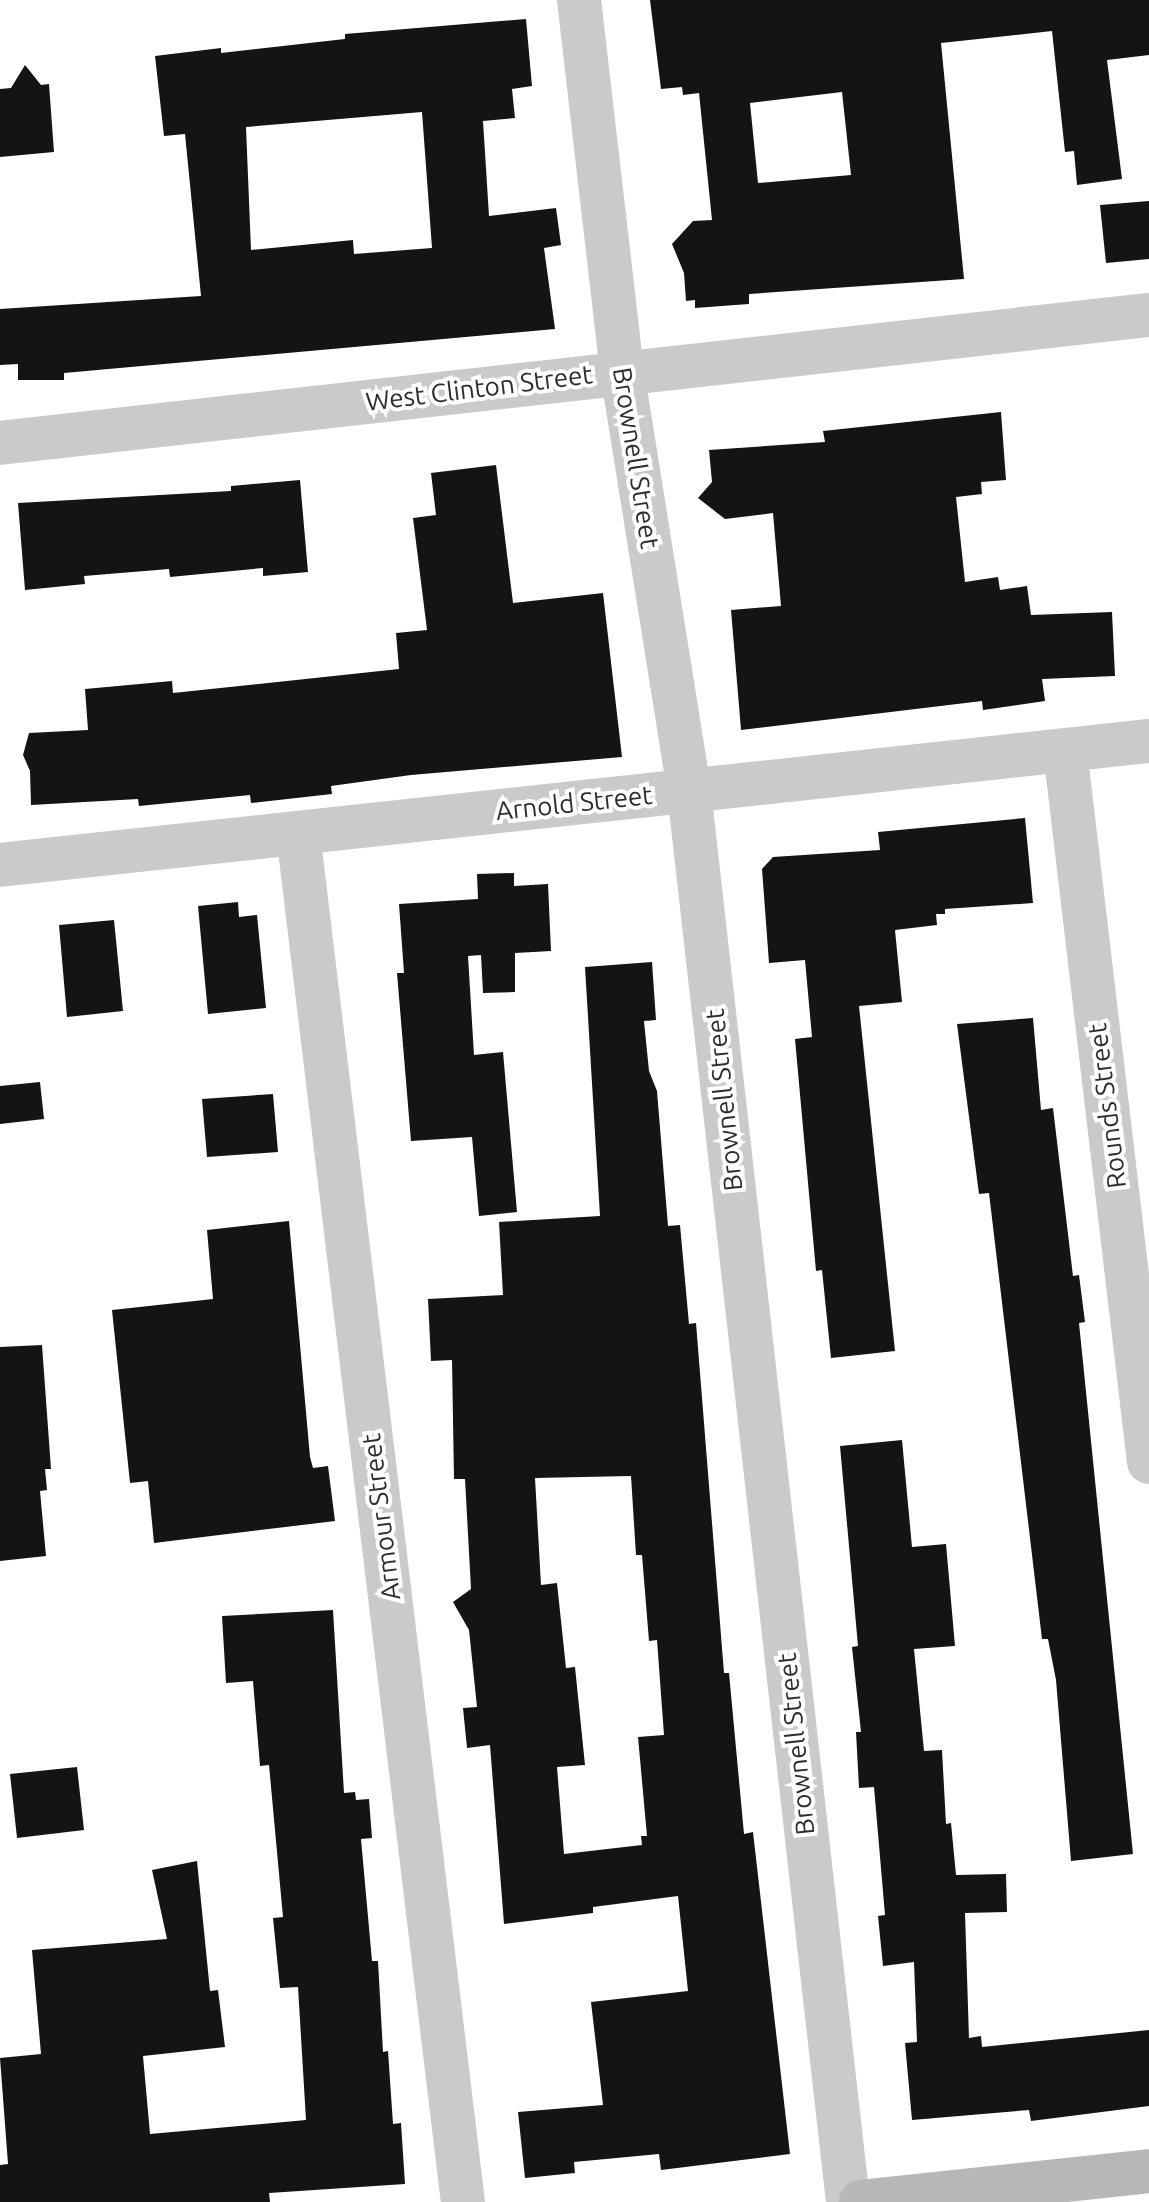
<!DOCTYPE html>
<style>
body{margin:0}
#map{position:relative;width:1149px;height:2202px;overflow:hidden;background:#fff;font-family:Ubuntu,sans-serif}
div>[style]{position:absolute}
.building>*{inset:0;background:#141414}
.minor>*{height:44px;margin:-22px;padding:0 22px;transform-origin:22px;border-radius:22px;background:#cacaca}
.secondary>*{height:44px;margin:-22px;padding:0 22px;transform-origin:22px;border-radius:22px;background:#b7b7b7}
span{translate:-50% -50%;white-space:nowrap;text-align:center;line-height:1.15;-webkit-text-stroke:8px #fff;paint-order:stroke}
.street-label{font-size:26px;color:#2d2d2d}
</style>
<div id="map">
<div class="building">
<i style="clip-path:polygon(evenodd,650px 0,1149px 0,1149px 55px,1107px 60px,1122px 179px,1077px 185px,1074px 151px,1065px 152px,1052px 31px,941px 43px,964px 279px,749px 294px,749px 304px,695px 308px,695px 300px,686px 301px,684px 273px,672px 244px,693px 221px,712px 220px,699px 93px,683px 95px,682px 87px,661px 89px,650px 0,842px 92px,851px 175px,758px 183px,750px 103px,842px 92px)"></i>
<i style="clip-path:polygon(evenodd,526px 19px,532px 86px,512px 89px,515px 118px,483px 121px,489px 216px,556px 208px,561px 245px,544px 248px,555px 329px,64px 373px,64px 380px,18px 380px,18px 364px,0 365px,0 309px,201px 296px,185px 134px,164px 136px,155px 56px,221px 48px,221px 53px,345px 39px,345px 34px,526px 19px,422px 112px,432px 248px,354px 254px,353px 240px,251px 250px,246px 127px,422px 112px)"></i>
<i style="clip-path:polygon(25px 65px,41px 85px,49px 84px,54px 152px,0 157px,0 89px,11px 88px)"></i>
<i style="clip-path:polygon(1149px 201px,1149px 259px,1106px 263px,1100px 205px)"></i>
<i style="clip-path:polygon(1001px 412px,1006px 480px,981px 482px,982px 494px,956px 497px,965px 582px,998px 577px,1000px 590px,1027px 586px,1031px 615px,1112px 612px,1115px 676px,1042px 679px,1045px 701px,983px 710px,982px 701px,741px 730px,731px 610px,781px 606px,773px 513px,725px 519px,698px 498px,712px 482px,709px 450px,825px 442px,823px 431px)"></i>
<i style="clip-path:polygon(496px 465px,513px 603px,603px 593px,622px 757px,411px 775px,331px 786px,332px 794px,251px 803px,250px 795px,139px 806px,138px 799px,31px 805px,30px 771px,23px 755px,29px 733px,88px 730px,85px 689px,172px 681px,173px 693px,399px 669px,396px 633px,427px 630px,413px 518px,436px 515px,431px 473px)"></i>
<i style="clip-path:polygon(300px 480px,308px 572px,263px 576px,263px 568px,170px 577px,169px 569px,84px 576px,85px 584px,25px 590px,18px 503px,231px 491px,231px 486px)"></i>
<i style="clip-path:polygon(1025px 818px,1033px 903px,945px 909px,945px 914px,936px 914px,937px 925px,895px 930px,902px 1002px,859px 1006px,895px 1351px,831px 1358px,822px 1270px,816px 1271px,795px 1039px,812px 1037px,805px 960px,769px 963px,762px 869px,773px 857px,880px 850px,878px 832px)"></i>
<i style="clip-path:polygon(514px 873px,514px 886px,548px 884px,551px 951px,515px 953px,515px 992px,483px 993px,481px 955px,468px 956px,474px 1055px,503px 1052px,517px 1212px,479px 1216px,472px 1137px,411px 1141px,397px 973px,404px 973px,399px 904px,478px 899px,477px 874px)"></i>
<i style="clip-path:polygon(238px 902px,239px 917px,257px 915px,266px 1008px,208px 1014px,198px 906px)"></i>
<i style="clip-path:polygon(114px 920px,123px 1011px,67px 1017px,59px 925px)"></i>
<i style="clip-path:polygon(evenodd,652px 962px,656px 1020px,644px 1021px,649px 1071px,657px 1091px,668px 1226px,680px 1225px,689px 1324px,696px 1323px,724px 1673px,729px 1673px,744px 1834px,753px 1832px,790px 2154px,661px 2170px,659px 2154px,574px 2162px,575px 2173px,525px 2178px,518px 2112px,603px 2105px,591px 2002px,688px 1991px,678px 1896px,593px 1907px,593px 1913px,504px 1924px,490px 1745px,467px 1748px,463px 1708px,477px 1707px,469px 1630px,453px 1602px,471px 1589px,465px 1479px,454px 1479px,452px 1360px,431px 1361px,428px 1299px,503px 1295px,499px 1222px,600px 1216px,585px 967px,652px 962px,631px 1476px,636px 1555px,642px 1555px,649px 1641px,657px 1640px,664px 1735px,638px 1737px,647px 1836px,641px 1836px,642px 1845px,564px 1854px,557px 1767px,585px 1765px,575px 1667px,566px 1668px,557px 1583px,541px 1585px,535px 1478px,631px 1476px)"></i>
<i style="clip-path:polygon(1033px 1018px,1041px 1110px,1053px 1108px,1073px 1276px,1079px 1275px,1085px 1322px,1079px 1323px,1133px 1854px,1071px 1861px,1056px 1680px,1048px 1639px,1042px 1639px,989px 1193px,979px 1194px,957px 1024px)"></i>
<i style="clip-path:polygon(40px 1082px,44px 1119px,0 1124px,0 1086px)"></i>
<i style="clip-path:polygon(273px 1094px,278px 1152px,207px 1157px,202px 1099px)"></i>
<i style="clip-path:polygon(289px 1221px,310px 1457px,313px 1468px,328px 1466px,335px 1521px,154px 1543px,148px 1481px,130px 1483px,112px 1310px,213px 1299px,207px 1230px)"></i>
<i style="clip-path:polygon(42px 1345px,51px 1469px,45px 1469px,47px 1490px,40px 1491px,46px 1556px,0 1561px,0 1347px)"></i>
<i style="clip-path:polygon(902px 1440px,912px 1547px,946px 1544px,955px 1646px,914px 1649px,924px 1751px,942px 1750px,946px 1824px,951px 1823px,956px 1875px,1006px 1874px,1007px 1912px,965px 1913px,969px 2038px,981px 2036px,982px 2047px,1149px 2030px,1149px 2106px,1031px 2121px,1029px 2110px,912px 2120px,905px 2043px,917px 2042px,914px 1962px,883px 1966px,878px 1916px,885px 1915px,874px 1787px,859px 1788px,856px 1732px,861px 1732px,852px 1647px,858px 1646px,840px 1446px)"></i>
<i style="clip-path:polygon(333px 1610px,344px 1793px,355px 1792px,356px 1800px,369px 1799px,372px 1838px,361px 1839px,372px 1961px,378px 1961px,383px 2052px,388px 2051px,393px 2124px,401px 2123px,405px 2184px,269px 2193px,270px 2202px,0 2202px,0 2165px,8px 2164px,0 2058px,41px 2054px,32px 1950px,167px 1939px,152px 1870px,197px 1861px,210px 1991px,218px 1990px,225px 2047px,143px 2056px,150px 2134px,306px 2120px,298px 1987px,280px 1988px,273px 1918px,283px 1917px,269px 1765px,260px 1766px,253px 1681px,226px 1683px,222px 1616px)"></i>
<i style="clip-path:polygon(77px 1767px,84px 1830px,17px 1838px,10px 1774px)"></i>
</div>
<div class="minor">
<i style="left:579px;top:0;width:373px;rotate:83.4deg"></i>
<i style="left:622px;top:371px;width:425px;rotate:80.9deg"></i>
<i style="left:689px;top:791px;width:1420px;rotate:83.57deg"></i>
<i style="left:0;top:443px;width:1156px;rotate:-6.36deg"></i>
<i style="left:1065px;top:750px;width:717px;rotate:83.27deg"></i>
<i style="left:298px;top:833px;width:1379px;rotate:83.13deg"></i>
<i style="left:0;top:865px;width:1156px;rotate:-6.16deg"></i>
</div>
<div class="secondary">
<i style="left:861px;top:2202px;width:290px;rotate:-6.1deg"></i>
</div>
<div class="street-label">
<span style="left:479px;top:388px;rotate:-7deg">West Clinton Street</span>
<span style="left:636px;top:458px;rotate:81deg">Brownell Street</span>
<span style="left:574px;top:803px;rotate:-6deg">Arnold Street</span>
<span style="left:724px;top:1100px;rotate:-96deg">Brownell Street</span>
<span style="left:1107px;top:1106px;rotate:-97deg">Rounds Street</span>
<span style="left:381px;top:1517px;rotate:-97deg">Armour Street</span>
<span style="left:796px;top:1744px;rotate:-96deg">Brownell Street</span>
</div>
</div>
